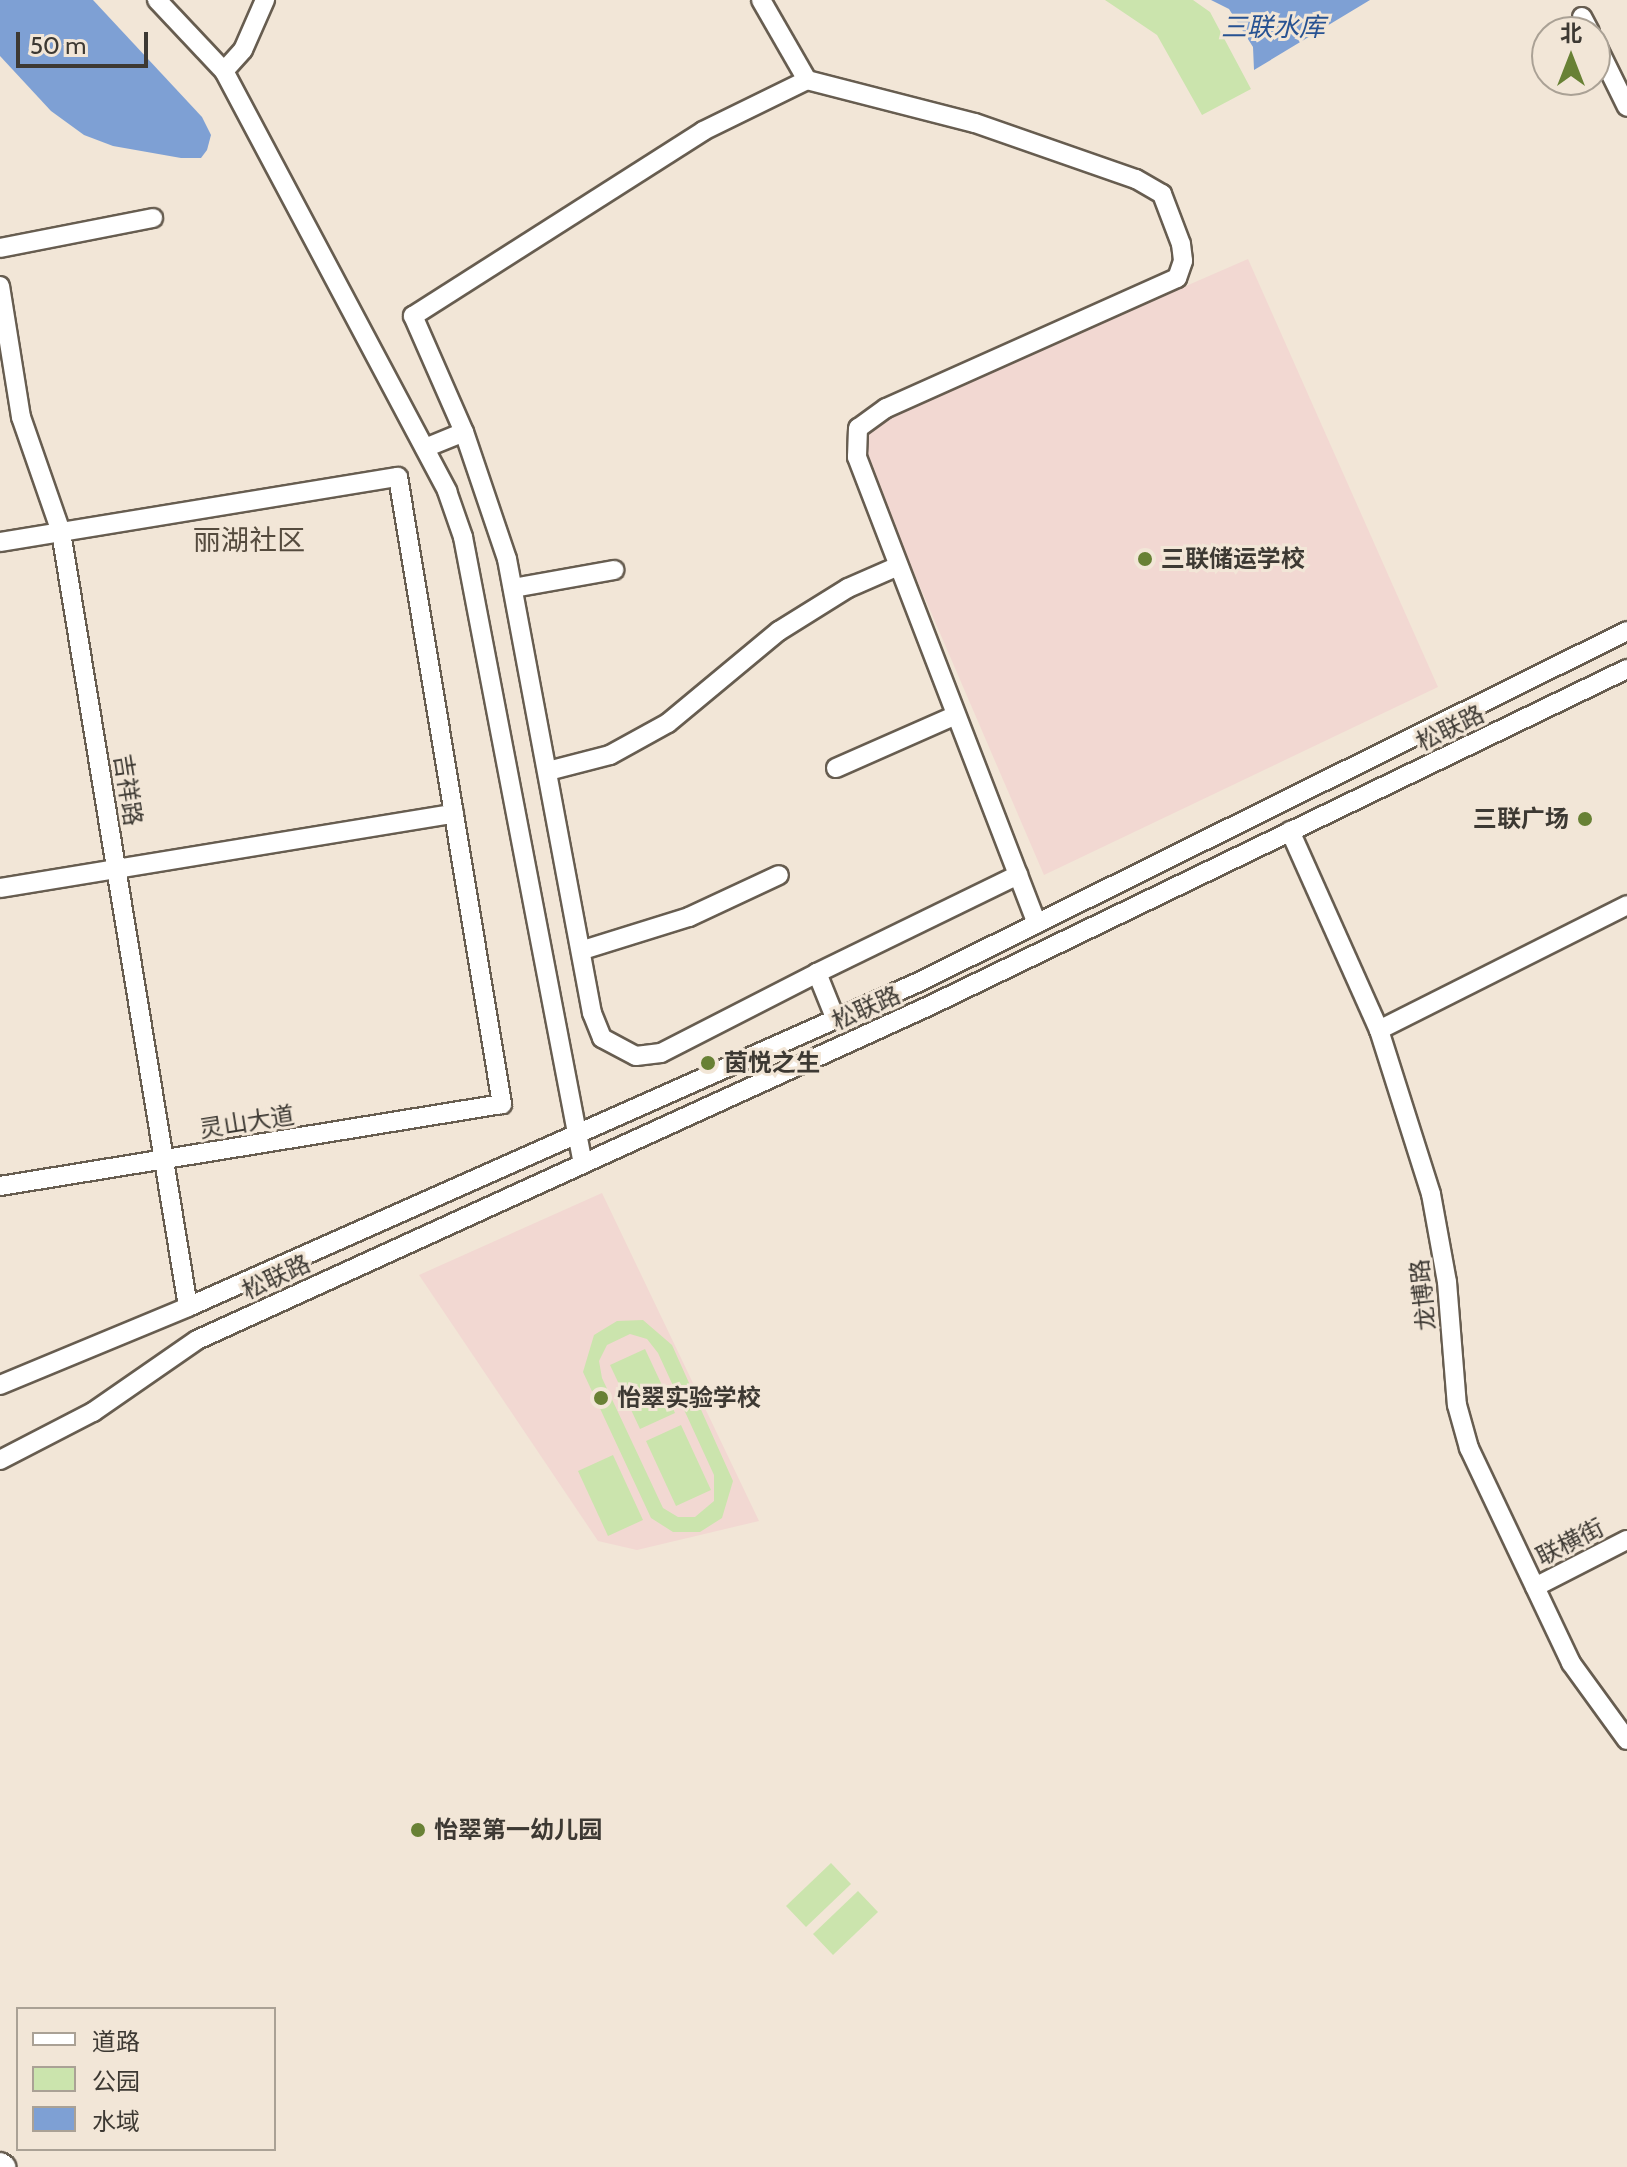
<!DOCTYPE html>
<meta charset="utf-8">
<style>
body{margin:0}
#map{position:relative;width:1627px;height:2167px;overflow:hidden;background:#f2e6d7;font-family:Cabin,"Noto Sans SC",sans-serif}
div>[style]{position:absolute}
.education>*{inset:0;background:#f2d8d2}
.green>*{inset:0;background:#cbe4ad}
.water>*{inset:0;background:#7ea0d4}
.roads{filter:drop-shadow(2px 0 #675d50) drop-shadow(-2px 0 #675d50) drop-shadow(0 2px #675d50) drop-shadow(0 -2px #675d50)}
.minor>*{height:18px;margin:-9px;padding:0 9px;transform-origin:9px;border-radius:9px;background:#fff}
.major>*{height:24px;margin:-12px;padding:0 12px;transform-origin:12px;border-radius:12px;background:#fff}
.dots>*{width:22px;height:22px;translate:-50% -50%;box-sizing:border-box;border:4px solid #f2e6d7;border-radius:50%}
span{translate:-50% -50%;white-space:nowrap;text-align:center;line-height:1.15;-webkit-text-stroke:6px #f2e6d7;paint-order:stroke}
.poi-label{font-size:24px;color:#3d3933;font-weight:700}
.left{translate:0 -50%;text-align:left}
.right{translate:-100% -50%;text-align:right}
.street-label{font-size:24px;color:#3d3933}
.water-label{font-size:26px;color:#275292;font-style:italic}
.quarter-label{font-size:28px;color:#554b3e}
.legend{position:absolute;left:16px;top:2007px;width:260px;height:144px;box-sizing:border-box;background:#f2e6d7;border:2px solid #aaa195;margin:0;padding:10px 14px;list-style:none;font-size:24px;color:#3d3933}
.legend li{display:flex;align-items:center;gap:16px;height:40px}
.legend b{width:40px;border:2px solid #aaa195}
.north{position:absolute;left:1531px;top:16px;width:80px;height:80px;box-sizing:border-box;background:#f2e6d7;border:2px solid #aaa195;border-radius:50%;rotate:0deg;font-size:22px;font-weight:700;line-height:32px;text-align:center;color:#3d3933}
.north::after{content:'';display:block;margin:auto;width:28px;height:36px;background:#688135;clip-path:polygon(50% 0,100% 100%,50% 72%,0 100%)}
.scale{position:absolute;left:16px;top:32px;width:132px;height:36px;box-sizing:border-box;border:4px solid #3d3933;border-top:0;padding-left:10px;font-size:24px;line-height:28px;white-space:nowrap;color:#3d3933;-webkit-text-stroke:6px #f2e6d7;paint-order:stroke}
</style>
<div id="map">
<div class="education">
<i style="clip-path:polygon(1248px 259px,1438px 687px,1044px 875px,853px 431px)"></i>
<i style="clip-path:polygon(602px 1193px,759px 1521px,637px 1550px,598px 1541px,419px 1275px)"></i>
</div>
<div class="green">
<i style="clip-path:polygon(1105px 0,1193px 0,1210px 12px,1251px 89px,1202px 115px,1157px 35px)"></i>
<i style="clip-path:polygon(evenodd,643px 1320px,672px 1345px,733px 1481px,722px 1518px,700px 1532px,673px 1532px,651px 1518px,583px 1372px,594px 1335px,617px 1321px,643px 1320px,630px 1334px,647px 1339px,658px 1353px,714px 1475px,714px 1501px,695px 1517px,678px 1517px,663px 1508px,602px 1378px,599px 1361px,607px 1345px,630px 1334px)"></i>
<i style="clip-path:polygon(645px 1349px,675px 1413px,640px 1429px,610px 1365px)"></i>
<i style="clip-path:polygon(681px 1425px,711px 1490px,676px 1506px,646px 1441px)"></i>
<i style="clip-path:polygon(613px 1455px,643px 1520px,608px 1536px,578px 1471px)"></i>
<i style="clip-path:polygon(831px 1863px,851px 1884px,806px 1927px,786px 1906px)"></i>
<i style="clip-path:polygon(858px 1891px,878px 1912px,833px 1955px,813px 1934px)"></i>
</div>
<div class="water">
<i style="clip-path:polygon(0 0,93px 0,202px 117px,211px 135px,207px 150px,201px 158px,181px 158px,113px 146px,84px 135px,51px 111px,0 56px)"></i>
<i style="clip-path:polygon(1211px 0,1370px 0,1254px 70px,1253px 47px,1229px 9px)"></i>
</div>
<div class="roads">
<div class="minor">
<i style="left:157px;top:0;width:98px;rotate:46.7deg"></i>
<i style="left:224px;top:71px;width:476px;rotate:62deg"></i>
<i style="left:447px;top:491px;width:49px;rotate:70.8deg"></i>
<i style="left:463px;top:537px;width:638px;rotate:79.17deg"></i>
<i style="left:761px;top:0;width:92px;rotate:60.1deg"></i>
<i style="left:1582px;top:17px;width:17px;rotate:62deg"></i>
<i style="left:1595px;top:42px;width:72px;rotate:63.8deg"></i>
<i style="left:224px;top:71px;width:28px;rotate:-48deg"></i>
<i style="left:243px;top:50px;width:55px;rotate:-66.3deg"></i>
<i style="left:0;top:248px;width:156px;rotate:-11.1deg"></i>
<i style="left:0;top:286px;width:133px;rotate:80.9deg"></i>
<i style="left:21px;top:417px;width:122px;rotate:70.8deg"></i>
<i style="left:61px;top:532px;width:785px;rotate:80.69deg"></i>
<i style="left:464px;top:432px;width:127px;rotate:-113.7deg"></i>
<i style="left:413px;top:316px;width:344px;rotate:-32.5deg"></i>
<i style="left:703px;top:131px;width:116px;rotate:-26.1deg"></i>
<i style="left:807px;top:80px;width:173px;rotate:14.4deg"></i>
<i style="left:975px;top:123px;width:170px;rotate:19.2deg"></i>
<i style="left:1136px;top:179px;width:30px;rotate:30deg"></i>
<i style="left:1162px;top:194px;width:53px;rotate:69.2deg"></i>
<i style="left:1181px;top:244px;width:17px;rotate:83deg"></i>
<i style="left:1183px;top:261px;width:18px;rotate:109deg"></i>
<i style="left:1177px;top:278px;width:319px;rotate:155.9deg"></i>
<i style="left:886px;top:408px;width:34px;rotate:144deg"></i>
<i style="left:858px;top:428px;width:29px;rotate:92deg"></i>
<i style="left:857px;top:457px;width:500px;rotate:68.92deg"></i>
<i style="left:425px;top:448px;width:42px;rotate:-22.3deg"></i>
<i style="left:464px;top:432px;width:134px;rotate:71.3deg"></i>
<i style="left:507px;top:559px;width:462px;rotate:79.4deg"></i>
<i style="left:592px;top:1013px;width:27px;rotate:68deg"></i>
<i style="left:602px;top:1038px;width:38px;rotate:28deg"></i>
<i style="left:636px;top:1056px;width:25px;rotate:-7deg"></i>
<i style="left:661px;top:1053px;width:175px;rotate:-27.1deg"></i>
<i style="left:0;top:542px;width:403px;rotate:-9.3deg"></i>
<i style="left:398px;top:477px;width:636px;rotate:80.58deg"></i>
<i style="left:502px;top:1104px;width:509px;rotate:170.72deg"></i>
<i style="left:513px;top:588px;width:103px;rotate:-10.1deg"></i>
<i style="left:836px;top:768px;width:131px;rotate:-23.8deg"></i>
<i style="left:548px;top:771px;width:64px;rotate:-14.5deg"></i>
<i style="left:610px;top:755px;width:66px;rotate:-28.9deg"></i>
<i style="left:668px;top:723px;width:144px;rotate:-39.7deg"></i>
<i style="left:779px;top:631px;width:81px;rotate:-31.9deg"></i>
<i style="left:848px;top:588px;width:55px;rotate:-23.7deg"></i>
<i style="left:1290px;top:831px;width:218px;rotate:65.9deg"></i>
<i style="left:1379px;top:1030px;width:172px;rotate:72.4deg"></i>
<i style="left:1431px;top:1194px;width:89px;rotate:79.7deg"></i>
<i style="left:1447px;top:1282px;width:123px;rotate:85.4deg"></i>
<i style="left:1457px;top:1405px;width:45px;rotate:74.4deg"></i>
<i style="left:1469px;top:1448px;width:238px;rotate:64.6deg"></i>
<i style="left:1571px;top:1663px;width:95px;rotate:54deg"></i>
<i style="left:0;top:888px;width:460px;rotate:-9.3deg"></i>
<i style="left:583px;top:950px;width:111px;rotate:-17.3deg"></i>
<i style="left:689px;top:917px;width:99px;rotate:-25deg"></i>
<i style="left:836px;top:1020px;width:51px;rotate:-112deg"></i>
<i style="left:817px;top:973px;width:224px;rotate:-26deg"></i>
<i style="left:1379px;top:1030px;width:278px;rotate:-26.7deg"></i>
<i style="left:0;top:1385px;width:204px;rotate:-22.5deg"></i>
<i style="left:188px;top:1307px;width:800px;rotate:-23.97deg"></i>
<i style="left:919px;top:982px;width:790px;rotate:-26.37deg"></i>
<i style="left:0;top:1460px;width:105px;rotate:-27.3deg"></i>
<i style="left:93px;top:1412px;width:126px;rotate:-34.7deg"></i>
<i style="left:197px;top:1340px;width:807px;rotate:-24.53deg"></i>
<i style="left:931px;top:1005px;width:773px;rotate:-25.77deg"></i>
<i style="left:1535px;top:1587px;width:103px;rotate:-27.1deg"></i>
</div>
<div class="major">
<i style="left:0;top:2165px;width:4px;rotate:34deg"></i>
</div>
</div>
<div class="dots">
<i style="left:1145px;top:559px;background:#688135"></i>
<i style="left:1585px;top:819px;background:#688135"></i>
<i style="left:708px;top:1063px;background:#688135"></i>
<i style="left:601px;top:1398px;background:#688135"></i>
<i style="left:418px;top:1830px;background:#688135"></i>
</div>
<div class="poi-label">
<span class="left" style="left:1161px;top:559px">三联储运学校</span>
<span class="right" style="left:1569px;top:819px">三联广场</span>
<span class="left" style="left:724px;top:1063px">茵悦之生</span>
<span class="left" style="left:617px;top:1398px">怡翠实验学校</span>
<span class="left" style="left:434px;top:1830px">怡翠第一幼儿园</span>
</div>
<div class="street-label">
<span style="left:1450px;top:728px;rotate:-26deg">松联路</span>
<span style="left:128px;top:790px;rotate:81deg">吉祥路</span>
<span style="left:866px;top:1008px;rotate:-24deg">松联路</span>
<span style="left:247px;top:1122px;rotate:-9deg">灵山大道</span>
<span style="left:276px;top:1277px;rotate:-25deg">松联路</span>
<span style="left:1423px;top:1295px;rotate:-96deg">龙博路</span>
<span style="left:1570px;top:1542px;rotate:-27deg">联横街</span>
</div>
<div class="water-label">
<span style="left:1273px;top:28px">三联水库</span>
</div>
<div class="quarter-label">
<span style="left:249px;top:540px">丽湖社区</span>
</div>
<ul class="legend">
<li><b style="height:10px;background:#fff"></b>道路</li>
<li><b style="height:22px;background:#cbe4ad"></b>公园</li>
<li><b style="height:22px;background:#7ea0d4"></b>水域</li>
</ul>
<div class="north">北</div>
<div class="scale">50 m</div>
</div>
